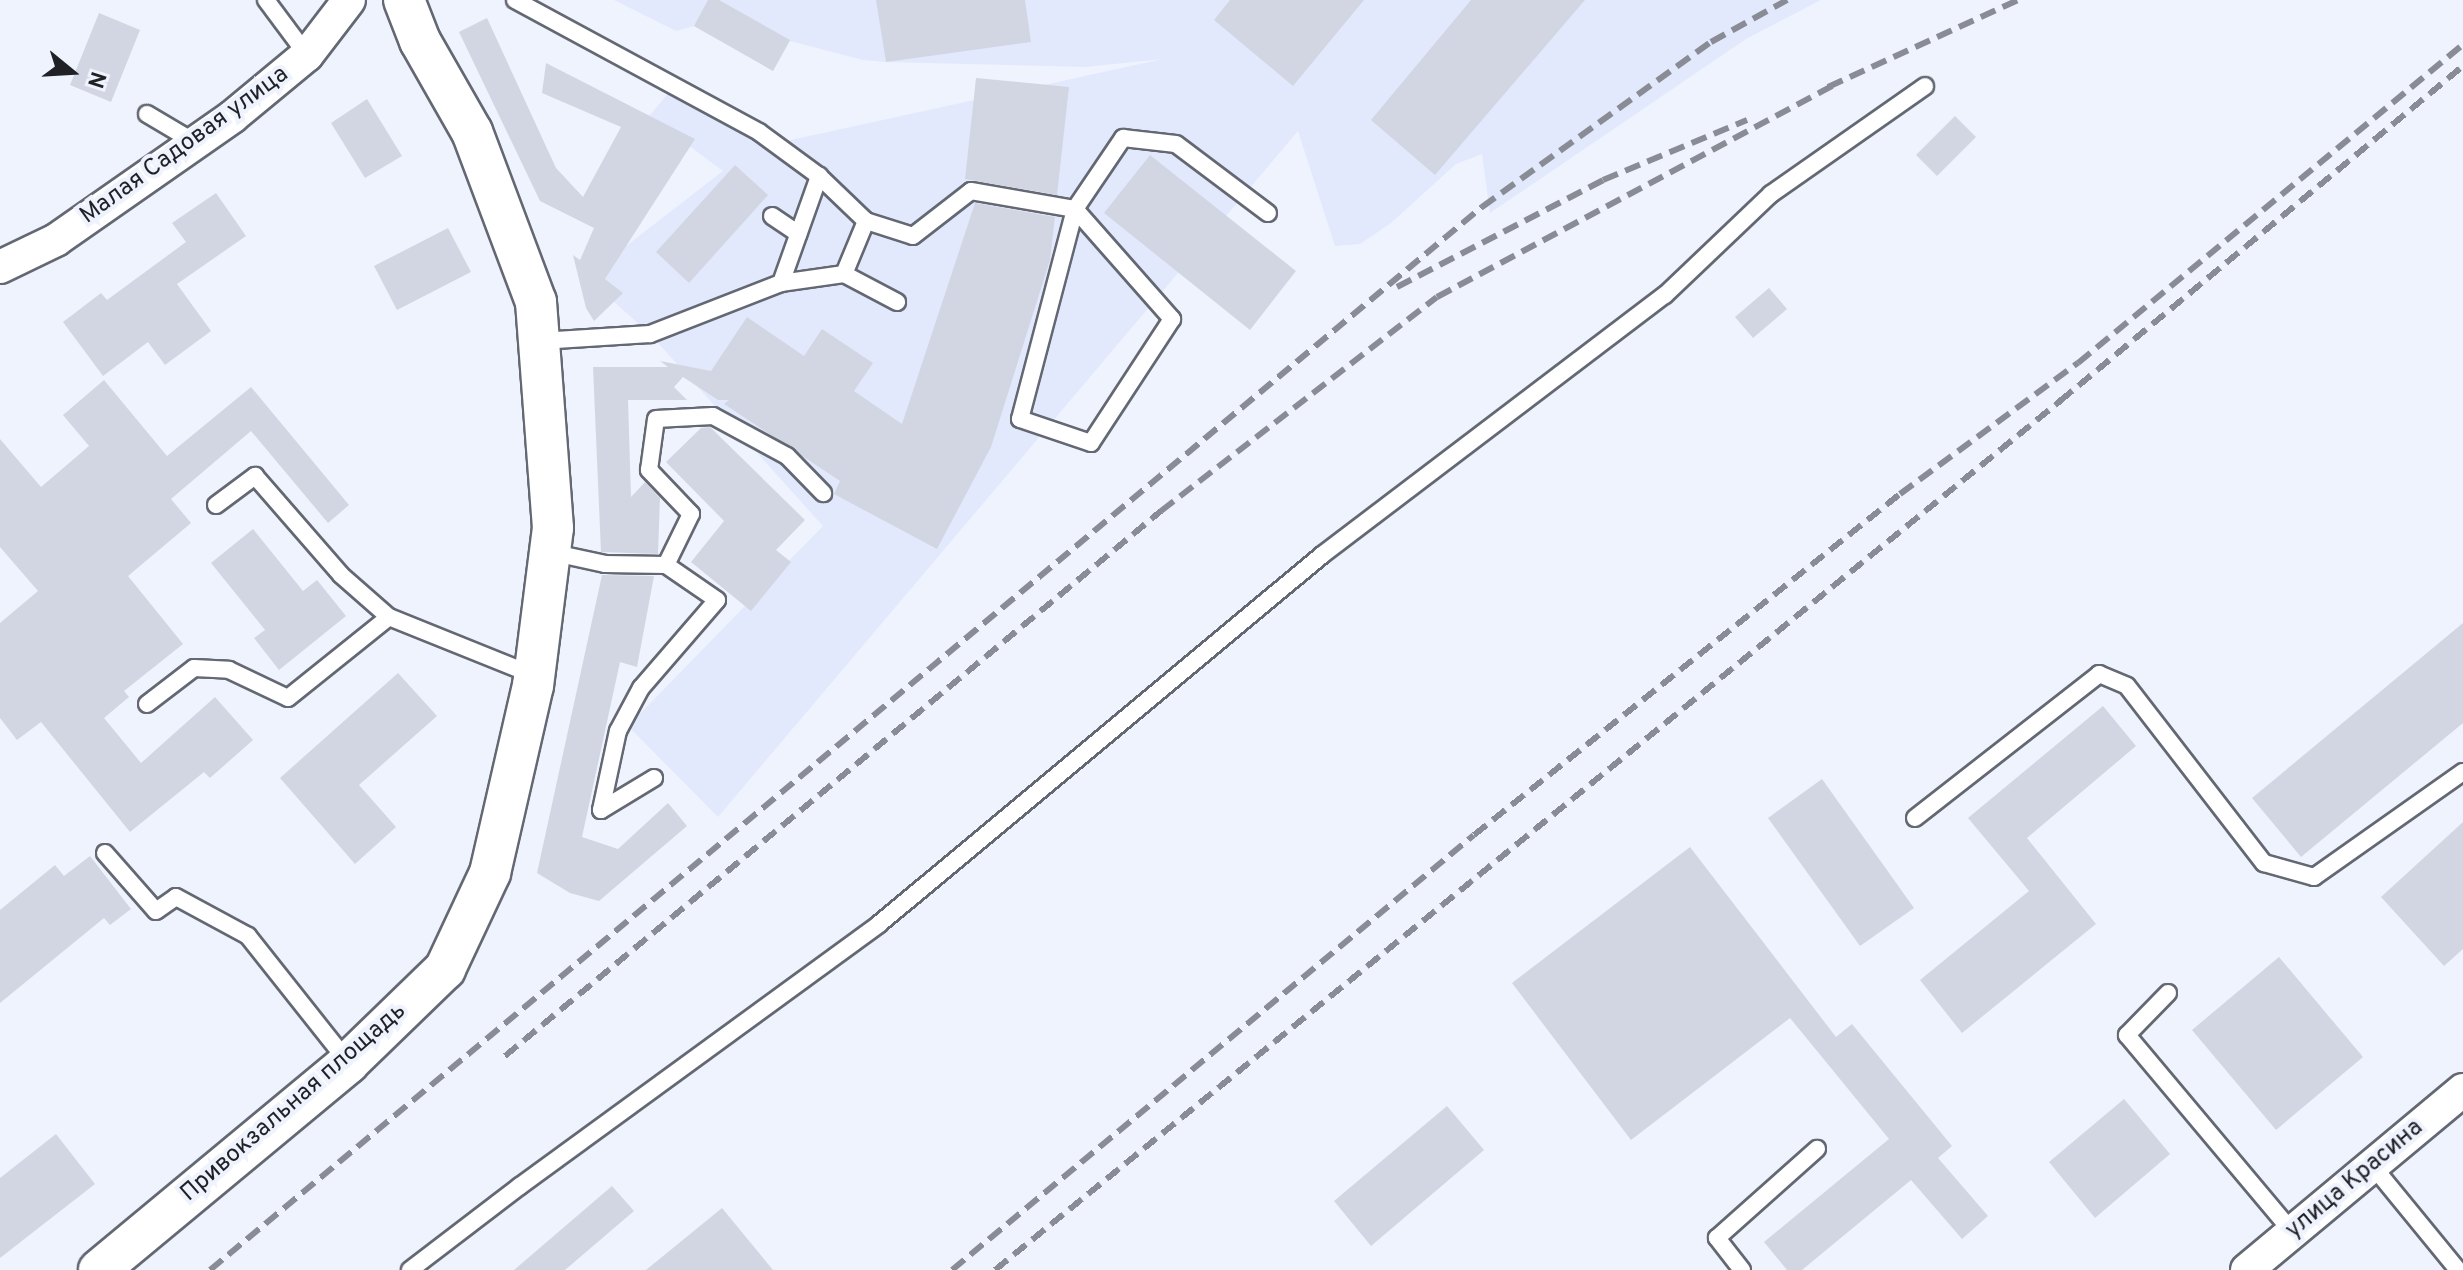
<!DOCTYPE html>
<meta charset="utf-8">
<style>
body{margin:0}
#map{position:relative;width:2463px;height:1270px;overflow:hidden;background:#eff3fe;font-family:Overpass,sans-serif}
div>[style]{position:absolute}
.built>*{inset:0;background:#e2e9fd}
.building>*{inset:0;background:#d2d6e3}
.roads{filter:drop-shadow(2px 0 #636873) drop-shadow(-2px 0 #636873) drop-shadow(0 2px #636873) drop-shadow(0 -2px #636873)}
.service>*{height:16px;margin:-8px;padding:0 8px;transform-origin:8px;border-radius:8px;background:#fff}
.minor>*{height:32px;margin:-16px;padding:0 16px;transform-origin:16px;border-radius:16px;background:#fff}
.tertiary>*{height:40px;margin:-20px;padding:0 20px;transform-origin:20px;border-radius:20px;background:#fff}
.rail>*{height:6px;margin-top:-3px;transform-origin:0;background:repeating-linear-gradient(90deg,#898c94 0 16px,transparent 0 24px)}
span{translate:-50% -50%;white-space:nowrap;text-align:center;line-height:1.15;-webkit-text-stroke:8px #eff3fe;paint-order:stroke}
.street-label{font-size:24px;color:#1f2126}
.north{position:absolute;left:32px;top:32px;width:80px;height:80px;-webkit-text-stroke:6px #eff3fe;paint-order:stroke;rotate:108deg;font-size:22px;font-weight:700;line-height:32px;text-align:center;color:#1f2126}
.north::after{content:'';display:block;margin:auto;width:28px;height:36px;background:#1f2126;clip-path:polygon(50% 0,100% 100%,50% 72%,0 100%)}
</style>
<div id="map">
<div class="built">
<i style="clip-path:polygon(614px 0,1821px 0,1746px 39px,1490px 213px,1482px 154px,1456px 164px,1391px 223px,1360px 244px,1335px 246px,1298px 131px,718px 817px,628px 726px,823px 526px,650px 334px,586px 277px,723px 171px,649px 116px,673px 88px,768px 145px,1163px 59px,1085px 67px,886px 62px,863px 60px,790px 41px,773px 71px,694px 26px,676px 31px)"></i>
</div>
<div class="building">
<i style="clip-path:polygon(708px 0,719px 0,790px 40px,773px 71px,694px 26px)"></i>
<i style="clip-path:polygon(876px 0,1025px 0,1031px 42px,886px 62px)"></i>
<i style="clip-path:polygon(1230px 0,1364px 0,1293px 86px,1214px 20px)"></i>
<i style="clip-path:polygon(1471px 0,1585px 0,1435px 175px,1371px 120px)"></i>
<i style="clip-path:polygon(99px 13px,140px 30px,111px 102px,70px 85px)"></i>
<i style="clip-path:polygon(487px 18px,556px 168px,583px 197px,621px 127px,542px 93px,546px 63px,695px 139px,605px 279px,623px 293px,594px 321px,586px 308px,573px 255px,580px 260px,594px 228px,540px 201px,459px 32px)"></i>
<i style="clip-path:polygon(976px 78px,1069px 87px,1057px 195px,965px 179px)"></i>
<i style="clip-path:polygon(367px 99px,402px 156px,365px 178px,331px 123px)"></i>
<i style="clip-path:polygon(1955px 116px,1976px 137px,1937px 176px,1916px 155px)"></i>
<i style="clip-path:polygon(1150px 155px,1296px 271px,1250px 330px,1104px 213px)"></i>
<i style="clip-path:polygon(735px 165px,768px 195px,689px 283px,656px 252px)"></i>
<i style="clip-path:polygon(216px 193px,246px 236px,177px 284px,211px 331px,165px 365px,148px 342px,103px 376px,63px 322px,101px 293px,107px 300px,186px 242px,172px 223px)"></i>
<i style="clip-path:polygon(975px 203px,1055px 217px,1050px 260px,991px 447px,937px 549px,834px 494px,840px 481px,724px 404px,729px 400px,718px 400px,683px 377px,674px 387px,687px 400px,628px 400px,631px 497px,645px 482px,660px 498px,658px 554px,601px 552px,593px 367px,668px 367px,660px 361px,711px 371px,747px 317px,804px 356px,822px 329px,873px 363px,854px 391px,902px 424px)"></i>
<i style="clip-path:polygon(448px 228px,471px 272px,397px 310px,374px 266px)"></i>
<i style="clip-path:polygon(1769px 288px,1787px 309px,1753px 338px,1735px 317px)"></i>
<i style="clip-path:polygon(104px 380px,167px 456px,251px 387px,349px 505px,328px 523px,251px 431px,171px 499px,191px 523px,128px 576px,183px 644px,124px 691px,129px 697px,104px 718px,141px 763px,215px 697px,253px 740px,210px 778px,204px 772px,130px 832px,41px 722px,17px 740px,0 718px,0 623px,38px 591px,0 547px,0 439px,41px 487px,89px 446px,63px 415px)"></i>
<i style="clip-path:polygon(710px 427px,805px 520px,776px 550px,791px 562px,751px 611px,691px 562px,724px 521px,666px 462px,701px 428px)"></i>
<i style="clip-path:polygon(253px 529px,303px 591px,317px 580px,346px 616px,279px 670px,254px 638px,265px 630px,211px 563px)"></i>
<i style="clip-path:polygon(602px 575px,654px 576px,637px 667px,620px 662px,582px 837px,618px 849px,668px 803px,687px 826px,599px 901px,570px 893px,537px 873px)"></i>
<i style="clip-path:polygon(2463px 623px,2463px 723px,2301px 857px,2252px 798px)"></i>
<i style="clip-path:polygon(398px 673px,437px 716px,359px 785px,396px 827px,355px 864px,280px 778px)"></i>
<i style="clip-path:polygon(2103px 706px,2136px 746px,2027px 838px,2096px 924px,1962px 1033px,1920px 980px,2029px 891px,1968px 818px)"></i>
<i style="clip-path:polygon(1822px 779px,1914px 908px,1860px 946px,1768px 818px)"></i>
<i style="clip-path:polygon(2463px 822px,2463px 949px,2444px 966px,2381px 897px)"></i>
<i style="clip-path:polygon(1690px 847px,1836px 1037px,1852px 1024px,1952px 1146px,1938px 1158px,1988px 1216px,1962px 1239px,1911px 1180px,1802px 1270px,1787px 1270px,1764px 1242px,1889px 1139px,1790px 1018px,1631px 1140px,1512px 983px)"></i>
<i style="clip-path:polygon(90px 856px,131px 909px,110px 925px,104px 918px,0 1003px,0 910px,55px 865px,64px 876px)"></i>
<i style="clip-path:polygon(2279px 957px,2363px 1057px,2276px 1130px,2192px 1030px)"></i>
<i style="clip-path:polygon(2124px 1099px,2170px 1154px,2095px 1218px,2049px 1162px)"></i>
<i style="clip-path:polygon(1447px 1106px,1484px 1150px,1371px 1246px,1334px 1201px)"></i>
<i style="clip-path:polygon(56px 1134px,95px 1184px,0 1258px,0 1178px)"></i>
<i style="clip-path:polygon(612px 1186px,634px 1211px,565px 1270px,514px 1270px)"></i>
<i style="clip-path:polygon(722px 1208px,773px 1270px,646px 1270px)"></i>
</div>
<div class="roads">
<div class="service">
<i style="left:266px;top:0;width:69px;rotate:53.3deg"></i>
<i style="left:515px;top:0;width:277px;rotate:28.4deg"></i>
<i style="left:759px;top:132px;width:74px;rotate:36.3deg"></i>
<i style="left:819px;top:176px;width:65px;rotate:43.8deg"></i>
<i style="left:866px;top:221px;width:57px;rotate:112.5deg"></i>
<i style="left:844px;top:274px;width:64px;rotate:171.9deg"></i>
<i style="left:781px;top:283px;width:141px;rotate:158.7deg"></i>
<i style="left:650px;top:334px;width:110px;rotate:176.4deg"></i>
<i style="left:147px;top:114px;width:57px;rotate:30.6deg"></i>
<i style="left:1075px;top:209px;width:147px;rotate:48.6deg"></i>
<i style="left:1172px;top:319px;width:148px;rotate:123.2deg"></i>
<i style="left:1091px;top:443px;width:75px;rotate:-161.3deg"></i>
<i style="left:1020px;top:419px;width:217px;rotate:-75.3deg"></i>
<i style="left:772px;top:216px;width:32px;rotate:34deg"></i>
<i style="left:866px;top:221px;width:49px;rotate:17.7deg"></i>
<i style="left:913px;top:236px;width:73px;rotate:-37.8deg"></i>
<i style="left:971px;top:191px;width:106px;rotate:9.8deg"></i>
<i style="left:1075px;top:209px;width:86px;rotate:-55.9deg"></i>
<i style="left:1123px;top:138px;width:53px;rotate:6.5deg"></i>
<i style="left:1176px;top:144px;width:115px;rotate:36.9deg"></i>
<i style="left:844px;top:274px;width:60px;rotate:27.8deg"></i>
<i style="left:781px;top:283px;width:114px;rotate:-70.4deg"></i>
<i style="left:216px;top:505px;width:49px;rotate:-36.6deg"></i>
<i style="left:255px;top:476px;width:131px;rotate:49deg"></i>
<i style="left:341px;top:575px;width:64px;rotate:41.2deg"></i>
<i style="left:550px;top:552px;width:56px;rotate:12.3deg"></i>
<i style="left:605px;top:564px;width:61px;rotate:0.9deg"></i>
<i style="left:666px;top:565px;width:57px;rotate:-63.9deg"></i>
<i style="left:691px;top:514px;width:61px;rotate:-133.7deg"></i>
<i style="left:649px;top:470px;width:51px;rotate:-82.2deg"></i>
<i style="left:656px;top:419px;width:57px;rotate:-3deg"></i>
<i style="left:713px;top:416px;width:84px;rotate:28.4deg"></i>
<i style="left:787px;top:456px;width:52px;rotate:45.8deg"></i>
<i style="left:147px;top:704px;width:59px;rotate:-37.5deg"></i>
<i style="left:194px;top:668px;width:35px;rotate:3deg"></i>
<i style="left:229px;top:670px;width:65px;rotate:25.4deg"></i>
<i style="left:288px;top:698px;width:129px;rotate:-38.7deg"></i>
<i style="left:389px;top:617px;width:155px;rotate:21.9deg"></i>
<i style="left:654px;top:778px;width:62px;rotate:148.9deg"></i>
<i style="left:601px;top:810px;width:81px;rotate:-77.9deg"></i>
<i style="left:618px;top:731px;width:49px;rotate:-61.9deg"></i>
<i style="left:641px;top:688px;width:116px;rotate:-49.2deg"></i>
<i style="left:717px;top:600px;width:62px;rotate:-145.5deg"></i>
<i style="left:1915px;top:818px;width:234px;rotate:-38deg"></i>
<i style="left:2099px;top:674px;width:30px;rotate:23deg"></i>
<i style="left:2127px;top:686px;width:224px;rotate:52.3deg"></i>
<i style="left:2264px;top:863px;width:52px;rotate:15.6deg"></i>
<i style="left:2314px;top:877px;width:182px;rotate:-35.2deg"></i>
<i style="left:105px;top:853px;width:77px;rotate:48.7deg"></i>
<i style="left:156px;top:911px;width:24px;rotate:-35deg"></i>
<i style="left:176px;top:897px;width:82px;rotate:28.4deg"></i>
<i style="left:248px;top:936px;width:159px;rotate:51.6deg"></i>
<i style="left:2168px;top:993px;width:59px;rotate:134.3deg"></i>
<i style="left:2127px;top:1035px;width:258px;rotate:50deg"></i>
<i style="left:2372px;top:1165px;width:136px;rotate:50.7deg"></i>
<i style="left:410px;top:1270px;width:138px;rotate:-37.4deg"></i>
<i style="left:520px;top:1186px;width:444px;rotate:-36.1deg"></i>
<i style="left:879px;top:924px;width:577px;rotate:-39.79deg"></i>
<i style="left:1322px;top:555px;width:430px;rotate:-37.2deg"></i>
<i style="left:1665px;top:295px;width:146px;rotate:-43.6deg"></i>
<i style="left:1771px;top:194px;width:188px;rotate:-35deg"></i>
<i style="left:1742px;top:1270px;width:41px;rotate:-128deg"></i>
<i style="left:1717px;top:1238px;width:134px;rotate:-41.7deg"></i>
</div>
<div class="minor">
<i style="left:0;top:267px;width:62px;rotate:-25.7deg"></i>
<i style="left:56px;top:240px;width:215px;rotate:-34.9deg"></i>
<i style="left:232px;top:117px;width:97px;rotate:-39.6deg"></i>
<i style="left:307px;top:55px;width:69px;rotate:-52.6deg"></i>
<i style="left:2247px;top:1270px;width:281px;rotate:-39.8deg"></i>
</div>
<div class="tertiary">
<i style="left:99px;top:1270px;width:324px;rotate:-39.7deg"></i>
<i style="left:348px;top:1063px;width:135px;rotate:-44.1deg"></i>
<i style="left:445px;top:969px;width:106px;rotate:-64.9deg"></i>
<i style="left:490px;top:873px;width:192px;rotate:-77.1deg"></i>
<i style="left:533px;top:686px;width:159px;rotate:-82.8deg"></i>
<i style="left:553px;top:528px;width:227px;rotate:-94.3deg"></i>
<i style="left:536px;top:302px;width:182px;rotate:-110.6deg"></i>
<i style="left:472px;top:132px;width:105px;rotate:-119.7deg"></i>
<i style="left:420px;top:41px;width:44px;rotate:-111.3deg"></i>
</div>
</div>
<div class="rail">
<i style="left:1828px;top:87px;width:209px;rotate:-24.6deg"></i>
<i style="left:1397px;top:287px;width:232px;rotate:-27.4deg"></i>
<i style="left:1603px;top:180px;width:156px;rotate:-22.6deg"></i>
<i style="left:505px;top:1056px;width:853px;rotate:-39.72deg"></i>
<i style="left:1161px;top:511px;width:349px;rotate:-37.8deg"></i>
<i style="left:1437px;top:297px;width:455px;rotate:-28.1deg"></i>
<i style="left:210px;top:1270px;width:1658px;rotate:-39.89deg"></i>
<i style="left:1482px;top:207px;width:282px;rotate:-35.8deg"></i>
<i style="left:1711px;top:42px;width:87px;rotate:-28.9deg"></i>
<i style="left:952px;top:1270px;width:679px;rotate:-39.81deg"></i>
<i style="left:1474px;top:835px;width:546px;rotate:-38.68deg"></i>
<i style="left:1900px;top:494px;width:221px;rotate:-36.4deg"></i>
<i style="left:2078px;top:363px;width:499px;rotate:-39.6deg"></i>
<i style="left:995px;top:1270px;width:1375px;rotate:-39.21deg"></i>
<i style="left:2060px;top:401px;width:524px;rotate:-39.74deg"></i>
</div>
<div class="street-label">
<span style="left:185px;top:146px;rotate:-36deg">Малая Садовая улица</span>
<span style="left:294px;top:1103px;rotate:-41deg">Привокзальная площадь</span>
<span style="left:2355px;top:1180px;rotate:-40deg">улица Красина</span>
</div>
<div class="north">N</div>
</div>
